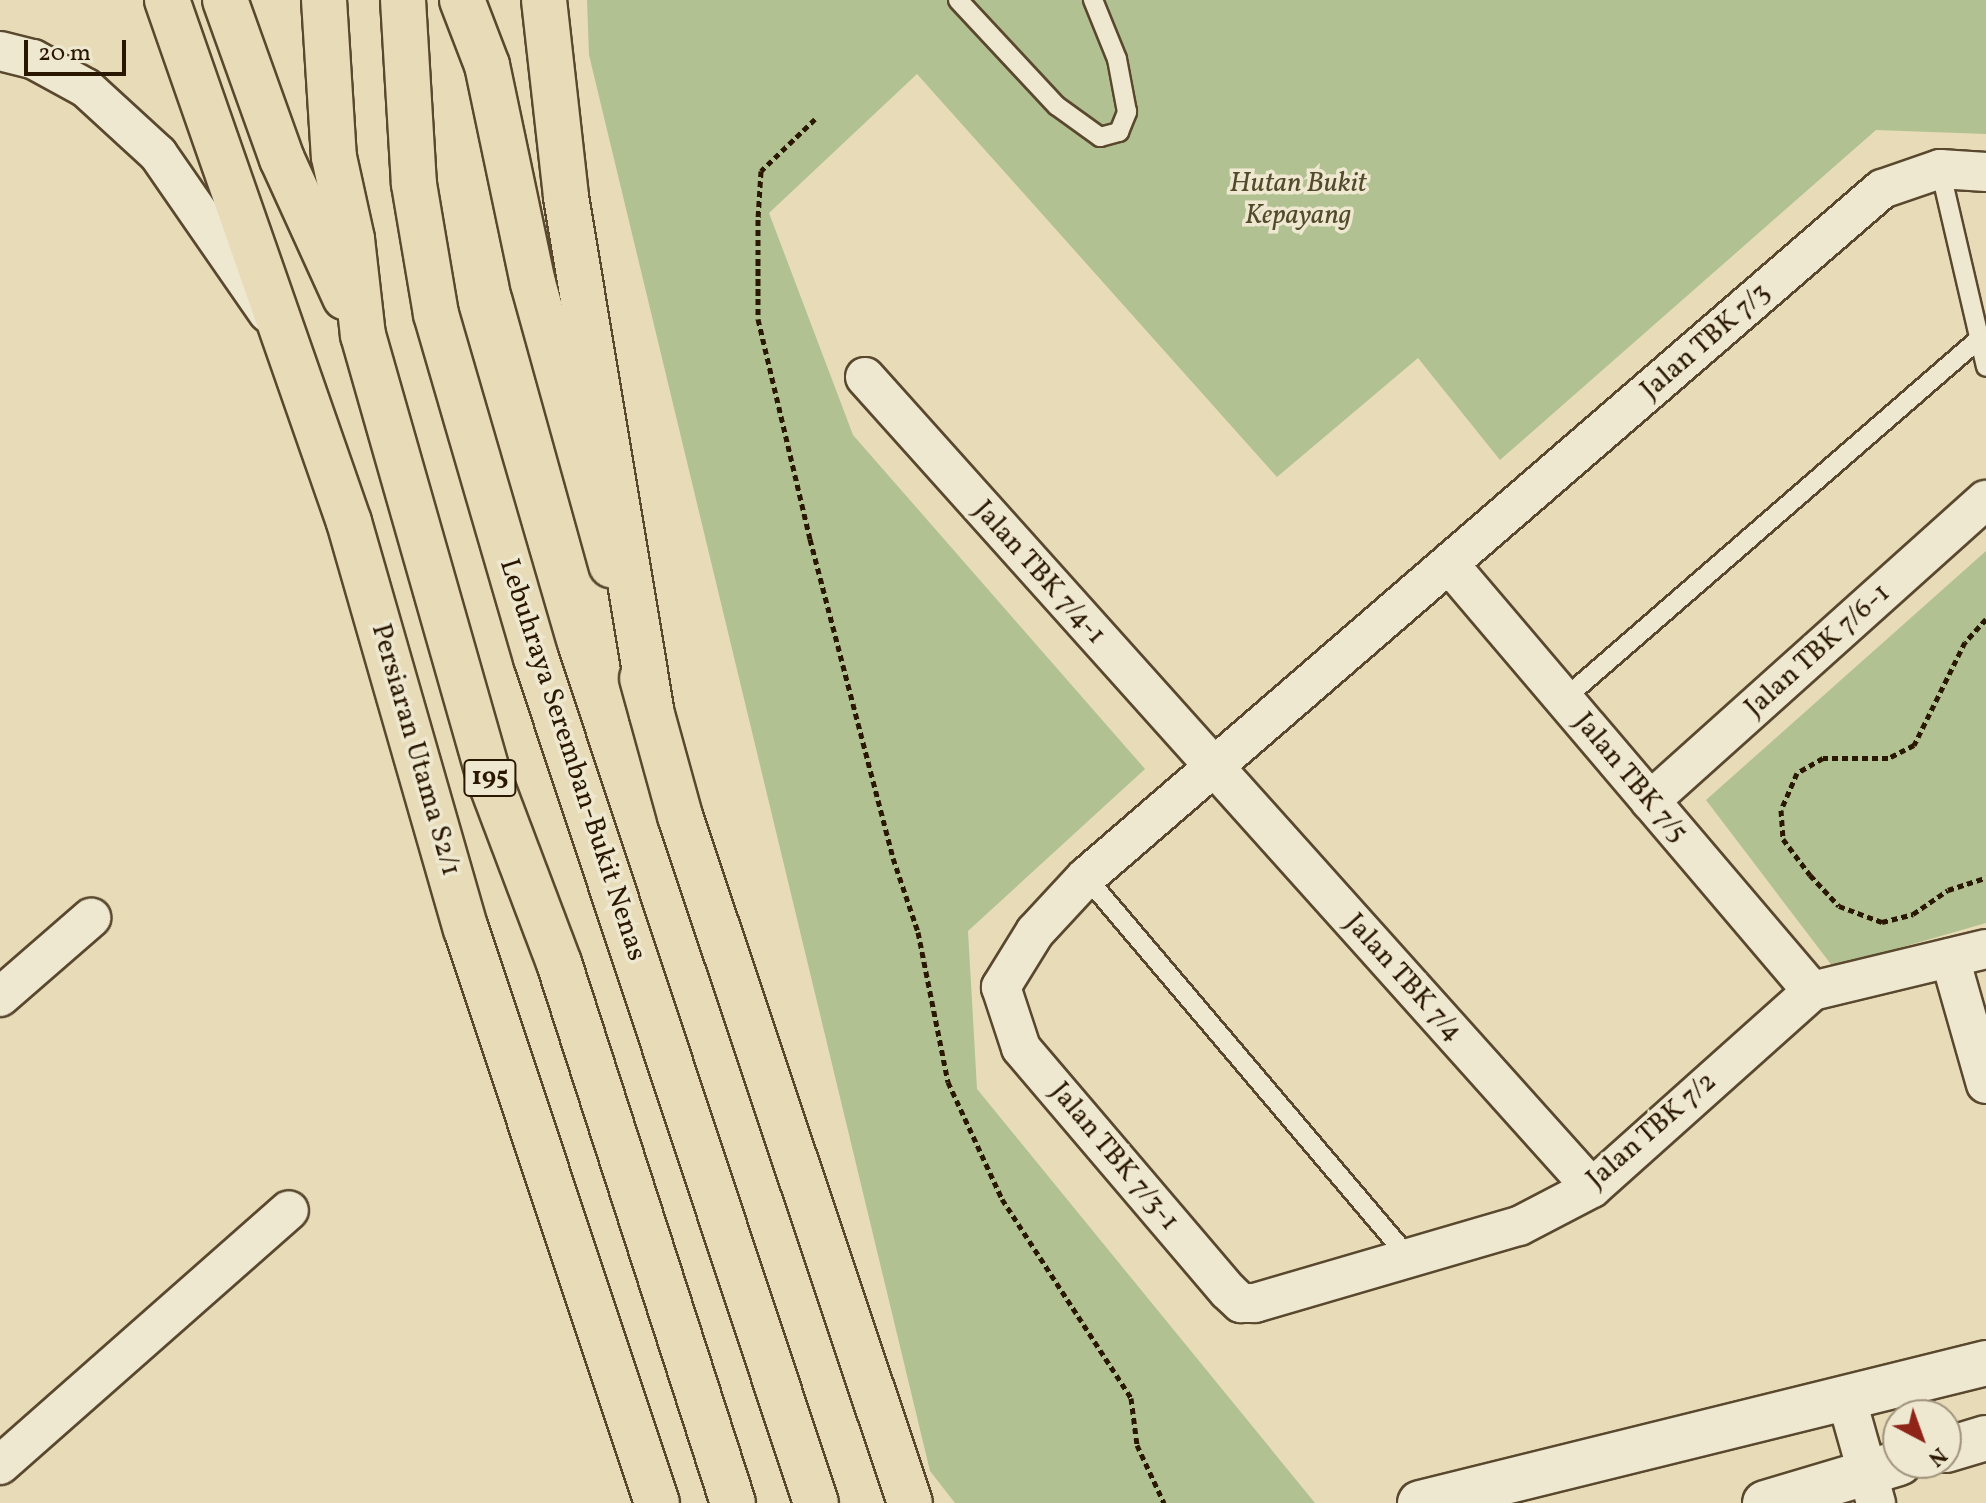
<!DOCTYPE html>
<style>
body{margin:0}
#map{position:relative;width:1986px;height:1503px;overflow:hidden;background:#e7dbb8;font-family:Vollkorn,serif}
div>[style]{position:absolute}
.green>*{inset:0;background:#b2c191}
.path>*{height:5px;margin-top:-2.5px;transform-origin:0;background:repeating-linear-gradient(90deg,#2a1700 0 6px,transparent 0 10px)}
.roads{filter:drop-shadow(2px 0 #59482e) drop-shadow(-2px 0 #59482e) drop-shadow(0 2px #59482e) drop-shadow(0 -2px #59482e)}
.lane>*{height:18px;margin:-9px;padding:0 9px;transform-origin:9px;border-radius:9px;background:#efe8d1}
.street>*{height:38px;margin:-19px;padding:0 19px;transform-origin:19px;border-radius:19px;background:#efe8d1}
.secondary>*{height:44px;margin:-22px;padding:0 22px;transform-origin:22px;border-radius:22px;background:#efe8d1}
.primary>*{height:44px;margin:-22px;padding:0 22px;transform-origin:22px;border-radius:22px;background:#e7dbb8}
.highway>*{height:44px;margin:-22px;padding:0 22px;transform-origin:22px;border-radius:22px;background:#e7dbb8}
span{translate:-50% -50%;white-space:nowrap;text-align:center;line-height:1.15;-webkit-text-stroke:7px #efe8d1;paint-order:stroke}
.shield-label span{padding:2px 6px;background:#efe8d1;border:2px solid;border-radius:6px;-webkit-text-stroke-width:0}
.shield-label{font-size:26px;color:#2a1700;font-weight:700}
.park-label{font-size:28px;color:#534a2c;font-style:italic}
.street-label{font-size:28px;color:#2a1700}
.north{position:absolute;left:1882px;top:1399px;width:80px;height:80px;box-sizing:border-box;background:#efe8d1;border:2px solid #a0947d;border-radius:50%;rotate:139deg;font-size:22px;font-weight:700;line-height:32px;text-align:center;color:#2a1700}
.north::after{content:'';display:block;margin:auto;width:28px;height:36px;background:#8f2418;clip-path:polygon(50% 0,100% 100%,50% 72%,0 100%)}
.scale{position:absolute;left:24px;top:40px;width:102px;height:36px;box-sizing:border-box;border:4px solid #2a1700;border-top:0;padding-left:10px;font-size:24px;line-height:28px;white-space:nowrap;color:#2a1700;-webkit-text-stroke:6px #efe8d1;paint-order:stroke}
</style>
<div id="map">
<div class="green">
<i style="clip-path:polygon(587px 0,1986px 0,1986px 134px,1876px 130px,1500px 460px,1418px 358px,1277px 477px,917px 74px,769px 213px,853px 435px,1145px 769px,968px 931px,977px 1089px,1315px 1503px,955px 1503px,930px 1471px,589px 55px)"></i>
<i style="clip-path:polygon(1986px 551px,1986px 923px,1833px 967px,1706px 800px)"></i>
</div>
<div class="path">
<i style="left:815px;top:119px;width:75px;rotate:136.1deg"></i>
<i style="left:761px;top:171px;width:48px;rotate:93.6deg"></i>
<i style="left:758px;top:219px;width:100px;rotate:90deg"></i>
<i style="left:758px;top:319px;width:226px;rotate:76.7deg"></i>
<i style="left:810px;top:539px;width:330px;rotate:75.4deg"></i>
<i style="left:893px;top:858px;width:78px;rotate:71.3deg"></i>
<i style="left:918px;top:932px;width:153px;rotate:78.7deg"></i>
<i style="left:948px;top:1082px;width:129px;rotate:65.2deg"></i>
<i style="left:1002px;top:1199px;width:237px;rotate:57deg"></i>
<i style="left:1131px;top:1398px;width:47px;rotate:82.7deg"></i>
<i style="left:1137px;top:1445px;width:64px;rotate:65deg"></i>
<i style="left:1986px;top:619px;width:31px;rotate:132deg"></i>
<i style="left:1965px;top:642px;width:115px;rotate:116.3deg"></i>
<i style="left:1914px;top:745px;width:29px;rotate:153deg"></i>
<i style="left:1888px;top:758px;width:65px;rotate:180deg"></i>
<i style="left:1823px;top:758px;width:30px;rotate:150deg"></i>
<i style="left:1797px;top:773px;width:40px;rotate:113.4deg"></i>
<i style="left:1781px;top:810px;width:29px;rotate:86deg"></i>
<i style="left:1783px;top:839px;width:45px;rotate:53.1deg"></i>
<i style="left:1810px;top:875px;width:42px;rotate:46.9deg"></i>
<i style="left:1839px;top:906px;width:46px;rotate:20.4deg"></i>
<i style="left:1882px;top:922px;width:32px;rotate:-14deg"></i>
<i style="left:1913px;top:914px;width:42px;rotate:-34.4deg"></i>
<i style="left:1948px;top:890px;width:40px;rotate:-18deg"></i>
</div>
<div class="roads">
<div class="lane">
<i style="left:958px;top:0;width:145px;rotate:47deg"></i>
<i style="left:1057px;top:106px;width:53px;rotate:35.8deg"></i>
<i style="left:1100px;top:137px;width:20px;rotate:-15deg"></i>
<i style="left:1119px;top:132px;width:22px;rotate:-68deg"></i>
<i style="left:1127px;top:112px;width:54px;rotate:-100.7deg"></i>
<i style="left:1117px;top:59px;width:64px;rotate:-112.1deg"></i>
<i style="left:1940px;top:169px;width:203px;rotate:76.9deg"></i>
<i style="left:1564px;top:699px;width:549px;rotate:-40.94deg"></i>
<i style="left:1086px;top:877px;width:498px;rotate:49.7deg"></i>
</div>
<div class="street">
<i style="left:0;top:51px;width:34px;rotate:14deg"></i>
<i style="left:33px;top:59px;width:60px;rotate:28.7deg"></i>
<i style="left:86px;top:88px;width:98px;rotate:42.5deg"></i>
<i style="left:158px;top:154px;width:193px;rotate:55.3deg"></i>
<i style="left:1986px;top:172px;width:46px;rotate:-176.3deg"></i>
<i style="left:1940px;top:169px;width:61px;rotate:161deg"></i>
<i style="left:1882px;top:189px;width:1052px;rotate:139.16deg"></i>
<i style="left:1086px;top:877px;width:75px;rotate:132.8deg"></i>
<i style="left:1035px;top:932px;width:65px;rotate:121.7deg"></i>
<i style="left:1001px;top:987px;width:64px;rotate:71.8deg"></i>
<i style="left:1021px;top:1048px;width:319px;rotate:49.6deg"></i>
<i style="left:1228px;top:1291px;width:18px;rotate:43deg"></i>
<i style="left:1241px;top:1303px;width:14px"></i>
<i style="left:1255px;top:1303px;width:275px;rotate:-16.3deg"></i>
<i style="left:1519px;top:1226px;width:82px;rotate:-27.5deg"></i>
<i style="left:1592px;top:1188px;width:295px;rotate:-41.8deg"></i>
<i style="left:1812px;top:991px;width:179px;rotate:-13.6deg"></i>
<i style="left:865px;top:377px;width:1089px;rotate:48.13deg"></i>
<i style="left:1449px;top:564px;width:560px;rotate:49.63deg"></i>
<i style="left:1650px;top:801px;width:451px;rotate:-41.9deg"></i>
<i style="left:1950px;top:958px;width:131px;rotate:74.1deg"></i>
<i style="left:0;top:997px;width:121px;rotate:-41deg"></i>
<i style="left:1846px;top:1397px;width:110px;rotate:74.2deg"></i>
<i style="left:0;top:1465px;width:385px;rotate:-41.4deg"></i>
</div>
<div class="secondary">
<i style="left:1946px;top:1450px;width:42px;rotate:-16.7deg"></i>
<i style="left:1420px;top:1503px;width:583px;rotate:-13.89deg"></i>
<i style="left:1765px;top:1503px;width:140px;rotate:-16.6deg"></i>
</div>
<div class="primary">
<i style="left:167px;top:0;width:553px;rotate:70.78deg"></i>
<i style="left:349px;top:522px;width:423px;rotate:74deg"></i>
<i style="left:466px;top:929px;width:605px;rotate:71.6deg"></i>
<i style="left:462px;top:0;width:70px;rotate:69deg"></i>
<i style="left:487px;top:65px;width:223px;rotate:78.1deg"></i>
<i style="left:533px;top:283px;width:293px;rotate:74.5deg"></i>
<i style="left:642px;top:678px;width:143px;rotate:74.6deg"></i>
<i style="left:680px;top:816px;width:724px;rotate:71.49deg"></i>
</div>
<div class="highway">
<i style="left:225px;top:0;width:169px;rotate:70.3deg"></i>
<i style="left:282px;top:159px;width:152px;rotate:65.5deg"></i>
<i style="left:324px;top:0;width:157px;rotate:86.4deg"></i>
<i style="left:334px;top:157px;width:84px;rotate:77.6deg"></i>
<i style="left:352px;top:239px;width:97px;rotate:83.5deg"></i>
<i style="left:363px;top:335px;width:466px;rotate:74.1deg"></i>
<i style="left:491px;top:783px;width:192px;rotate:69.3deg"></i>
<i style="left:559px;top:963px;width:567px;rotate:72.14deg"></i>
<i style="left:403px;top:0;width:184px;rotate:86.6deg"></i>
<i style="left:414px;top:184px;width:132px;rotate:80.4deg"></i>
<i style="left:436px;top:314px;width:358px;rotate:73.8deg"></i>
<i style="left:536px;top:658px;width:890px;rotate:71.67deg"></i>
<i style="left:544px;top:0;width:198px;rotate:83.6deg"></i>
<i style="left:566px;top:197px;width:524px;rotate:80.56deg"></i>
</div>
</div>
<div class="shield-label">
<span style="left:490px;top:778px">195</span>
</div>
<div class="park-label">
<span style="left:1298px;top:200px">Hutan Bukit<br>Kepayang</span>
</div>
<div class="street-label">
<span style="left:1706px;top:342px;rotate:-41deg">Jalan TBK 7/3</span>
<span style="left:1039px;top:573px;rotate:48deg">Jalan TBK 7/4-1</span>
<span style="left:1818px;top:651px;rotate:-42deg">Jalan TBK 7/6-1</span>
<span style="left:415px;top:750px;rotate:74deg">Persiaran Utama S2/1</span>
<span style="left:572px;top:760px;rotate:72deg">Lebuhraya Seremban-Bukit Nenas</span>
<span style="left:1630px;top:778px;rotate:50deg">Jalan TBK 7/5</span>
<span style="left:1403px;top:978px;rotate:48deg">Jalan TBK 7/4</span>
<span style="left:1652px;top:1131px;rotate:-41deg">Jalan TBK 7/2</span>
<span style="left:1114px;top:1157px;rotate:50deg">Jalan TBK 7/3-1</span>
</div>
<div class="north">N</div>
<div class="scale">20 m</div>
</div>
